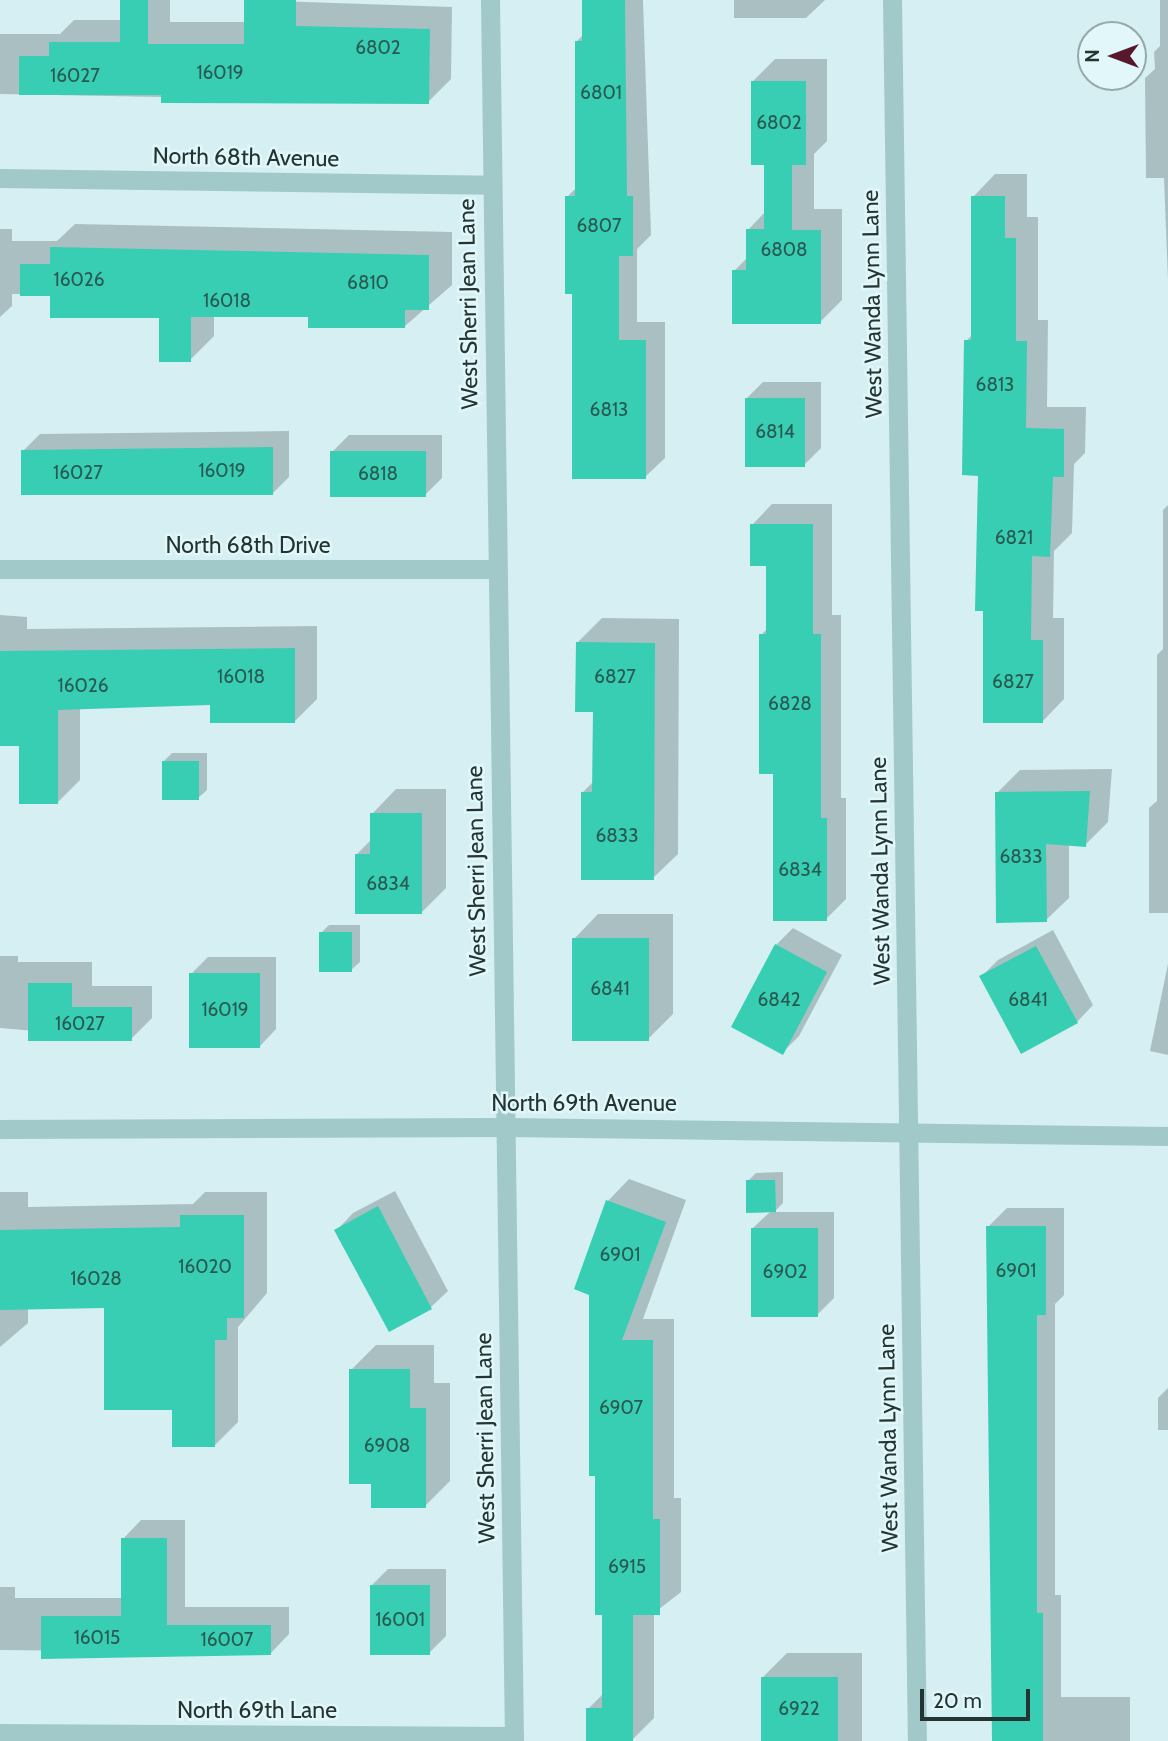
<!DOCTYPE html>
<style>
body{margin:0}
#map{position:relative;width:1168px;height:1741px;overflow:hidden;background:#d5eff2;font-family:Cabin,sans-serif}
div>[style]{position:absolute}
.shadow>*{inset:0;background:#0003}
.building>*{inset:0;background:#37ceb3}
.minor>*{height:19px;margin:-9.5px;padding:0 9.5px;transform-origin:9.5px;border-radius:9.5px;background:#a1c9ca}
span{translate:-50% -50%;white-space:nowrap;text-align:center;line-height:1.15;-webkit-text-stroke:5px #e1f7fa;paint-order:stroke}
.number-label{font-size:19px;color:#295a52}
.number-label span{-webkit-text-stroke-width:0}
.street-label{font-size:23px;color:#243432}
.north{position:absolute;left:1077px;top:21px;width:70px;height:70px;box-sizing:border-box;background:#e1f7fa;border:2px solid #95a9aa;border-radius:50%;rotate:270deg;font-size:19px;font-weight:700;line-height:28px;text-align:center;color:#243432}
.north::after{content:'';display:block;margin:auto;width:24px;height:32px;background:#57182e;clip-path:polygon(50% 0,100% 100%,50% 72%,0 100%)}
.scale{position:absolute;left:920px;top:1689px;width:110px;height:32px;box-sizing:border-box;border:4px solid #243432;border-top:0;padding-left:9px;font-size:21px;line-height:24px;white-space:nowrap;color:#243432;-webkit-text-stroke:5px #e1f7fa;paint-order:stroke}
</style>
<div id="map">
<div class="shadow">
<i style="clip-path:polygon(121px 0,170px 0,170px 22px,246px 22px,246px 0,452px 7px,451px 79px,428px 102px,0 94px,0 34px,60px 34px,74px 20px,121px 20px)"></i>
<i style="clip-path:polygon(583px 0,643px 0,651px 235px,637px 249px,637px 322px,665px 322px,665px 458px,645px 477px,574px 292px,567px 197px,577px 187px,577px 41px,583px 35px)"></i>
<i style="clip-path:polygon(734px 0,825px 0,806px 18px,734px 18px)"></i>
<i style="clip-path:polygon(1160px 0,1168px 0,1168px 280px,1164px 178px,1146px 178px,1145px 78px,1155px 69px,1154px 52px,1160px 46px)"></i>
<i style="clip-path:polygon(775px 59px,827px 59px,827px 141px,814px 154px,814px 209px,842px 209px,842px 300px,820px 322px,734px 271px,748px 257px,748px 230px,765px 212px,765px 163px,753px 81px)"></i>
<i style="clip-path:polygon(995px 174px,1027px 174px,1027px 217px,1038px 217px,1038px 320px,1048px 320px,1047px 407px,1086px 407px,1085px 453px,1074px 464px,1072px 533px,1054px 551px,1053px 618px,1064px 618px,1064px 699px,1042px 722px,985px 610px,980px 474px,966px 341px,973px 334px,973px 197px)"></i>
<i style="clip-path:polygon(75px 224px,452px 232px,452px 285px,405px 326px,310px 316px,214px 315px,214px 336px,190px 360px,161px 316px,52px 294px,12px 294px,12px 306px,0 317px,0 229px,12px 229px,12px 241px,57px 241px)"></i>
<i style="clip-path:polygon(763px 382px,821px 382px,821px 448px,804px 465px,746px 399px)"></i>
<i style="clip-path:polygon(289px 431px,289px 477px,272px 494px,23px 451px,40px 434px)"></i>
<i style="clip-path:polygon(349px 435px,442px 435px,442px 478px,425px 495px,332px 452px)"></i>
<i style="clip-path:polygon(772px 504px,832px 504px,832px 615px,841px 615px,841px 798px,846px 798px,846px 899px,826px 919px,775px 772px,761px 635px,768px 628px,768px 564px,752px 525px)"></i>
<i style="clip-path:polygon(1168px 505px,1168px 913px,1149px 913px,1149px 808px,1157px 801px,1157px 655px,1163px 649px,1163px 510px)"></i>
<i style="clip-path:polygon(0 615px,27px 617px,27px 629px,317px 626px,317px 699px,294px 722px,211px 704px,80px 707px,80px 780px,58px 802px,20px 744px,0 744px)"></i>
<i style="clip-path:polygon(602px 618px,679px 619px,678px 854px,653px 878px,582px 793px,594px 781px,595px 710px,577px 643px)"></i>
<i style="clip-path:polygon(172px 753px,207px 753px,207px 790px,198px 798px,164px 761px)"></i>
<i style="clip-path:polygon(1112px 769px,1108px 822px,1085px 845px,1069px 844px,1069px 898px,1046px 920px,997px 793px,1020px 770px)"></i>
<i style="clip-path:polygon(396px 789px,446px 789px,446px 888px,421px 913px,356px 855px,372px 839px,372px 814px)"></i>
<i style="clip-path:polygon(598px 914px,673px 914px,673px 1014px,648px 1039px,574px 939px)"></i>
<i style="clip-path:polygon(329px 925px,360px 925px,360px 962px,351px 970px,321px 933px)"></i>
<i style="clip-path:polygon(793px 928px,842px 955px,799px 1036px,782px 1053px,776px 945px)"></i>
<i style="clip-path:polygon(1053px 930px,1093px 1005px,1077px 1022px,981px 977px,998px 960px)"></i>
<i style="clip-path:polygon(0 956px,18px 956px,18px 962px,92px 962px,92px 986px,152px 986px,152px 1018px,131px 1039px,0 1028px)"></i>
<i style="clip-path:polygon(208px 957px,276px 957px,276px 1029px,260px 1046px,191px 974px)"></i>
<i style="clip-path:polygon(1168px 964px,1168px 1055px,1150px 1051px)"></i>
<i style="clip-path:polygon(783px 1172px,783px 1203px,774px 1212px,834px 1212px,834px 1298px,817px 1315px,753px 1228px,771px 1211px,748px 1181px,756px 1173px)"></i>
<i style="clip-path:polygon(629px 1179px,686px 1200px,643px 1319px,674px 1319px,674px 1498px,681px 1498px,681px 1592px,654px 1613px,654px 1718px,632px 1740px,588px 1709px,604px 1693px,608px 1201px)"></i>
<i style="clip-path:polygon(395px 1191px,448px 1291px,431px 1307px,390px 1330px,337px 1230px,353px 1213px)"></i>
<i style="clip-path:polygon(0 1192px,28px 1192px,28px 1207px,193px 1204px,205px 1192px,267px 1192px,267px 1293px,238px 1327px,238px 1422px,214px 1446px,173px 1408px,105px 1307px,28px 1308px,28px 1323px,0 1347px)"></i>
<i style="clip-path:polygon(1007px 1208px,1064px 1208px,1064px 1295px,1055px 1304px,1055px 1595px,1061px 1595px,1061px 1697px,1130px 1697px,1130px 1741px,994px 1741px,988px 1227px)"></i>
<i style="clip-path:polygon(376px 1345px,434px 1345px,434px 1383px,450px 1383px,450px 1481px,425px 1506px,373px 1483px,351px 1370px)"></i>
<i style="clip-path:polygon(1168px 1388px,1168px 1430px,1158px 1430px,1158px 1398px)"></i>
<i style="clip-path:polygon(141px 1520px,185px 1520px,185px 1607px,289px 1607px,289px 1634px,271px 1653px,0 1650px,0 1587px,15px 1587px,15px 1598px,123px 1598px,123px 1539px)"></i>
<i style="clip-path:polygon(388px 1569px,446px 1569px,446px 1636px,429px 1653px,372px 1585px)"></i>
<i style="clip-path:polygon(787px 1653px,862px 1653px,862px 1741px,762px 1741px,762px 1678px)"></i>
</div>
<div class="building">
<i style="clip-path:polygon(120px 0,148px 0,148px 44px,244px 44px,244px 0,296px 0,296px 26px,430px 29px,429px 104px,161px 103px,161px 95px,19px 95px,19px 56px,49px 56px,49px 42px,120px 42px)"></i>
<i style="clip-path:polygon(582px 0,625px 0,627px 196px,633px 196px,633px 256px,619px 256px,619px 340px,646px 340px,646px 479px,572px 479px,572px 294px,565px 294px,565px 196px,575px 196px,575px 41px,582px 41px)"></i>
<i style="clip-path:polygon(751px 81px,806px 81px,806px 165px,792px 165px,792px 230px,821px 230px,821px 324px,732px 324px,732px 270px,746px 270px,746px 229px,764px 229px,764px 165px,751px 165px)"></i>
<i style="clip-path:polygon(971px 196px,1005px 196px,1005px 238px,1016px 238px,1016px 341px,1027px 341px,1026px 428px,1064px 429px,1064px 477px,1053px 477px,1050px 557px,1032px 556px,1031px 640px,1043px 640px,1043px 723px,983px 723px,983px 611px,975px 611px,978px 476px,962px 475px,964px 340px,971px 340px)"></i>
<i style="clip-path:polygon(50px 247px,429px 255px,429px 310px,405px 310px,405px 328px,308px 328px,308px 317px,191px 317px,191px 362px,159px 362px,159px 318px,50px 318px,50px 296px,20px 296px,20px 264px,50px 264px)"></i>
<i style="clip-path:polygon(745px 398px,805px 398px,805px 467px,745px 467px)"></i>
<i style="clip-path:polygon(273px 447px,273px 495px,21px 495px,21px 450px)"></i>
<i style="clip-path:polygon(330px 451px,426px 451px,426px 497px,330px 497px)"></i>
<i style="clip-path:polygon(750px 524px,813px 524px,813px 634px,821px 634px,821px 818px,827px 818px,827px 921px,773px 921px,773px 774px,759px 774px,759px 634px,766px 634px,766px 566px,750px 566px)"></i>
<i style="clip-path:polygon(576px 642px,655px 643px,654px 880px,581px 880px,581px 792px,592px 792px,593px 712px,575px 712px)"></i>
<i style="clip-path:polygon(295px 648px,295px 723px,210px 723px,210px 705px,58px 710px,58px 804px,19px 804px,19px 746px,0 746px,0 651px)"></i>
<i style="clip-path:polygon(162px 761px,199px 761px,199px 800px,162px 800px)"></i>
<i style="clip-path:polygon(1090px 791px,1086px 847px,1046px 844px,1047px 922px,996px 923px,995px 792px)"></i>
<i style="clip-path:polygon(370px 813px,422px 813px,422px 914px,355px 914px,355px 854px,370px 854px)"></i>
<i style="clip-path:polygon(319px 932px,352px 932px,352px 972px,319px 972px)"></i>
<i style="clip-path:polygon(572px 938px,649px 938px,649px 1041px,572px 1041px)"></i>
<i style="clip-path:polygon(775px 944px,827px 972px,783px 1055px,731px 1027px)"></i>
<i style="clip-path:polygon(1036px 946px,1078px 1023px,1021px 1054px,979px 976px)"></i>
<i style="clip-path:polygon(189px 973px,260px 973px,260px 1048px,189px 1048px)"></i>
<i style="clip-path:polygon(28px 983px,72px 983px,72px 1007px,132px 1007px,132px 1041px,28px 1041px)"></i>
<i style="clip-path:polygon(746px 1180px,775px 1180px,776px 1212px,746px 1213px)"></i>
<i style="clip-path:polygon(606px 1200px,666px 1222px,622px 1340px,653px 1340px,653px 1519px,660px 1519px,660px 1615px,633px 1615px,633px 1741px,586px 1741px,586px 1708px,602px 1708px,602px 1615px,595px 1615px,595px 1476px,589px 1476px,589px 1295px,574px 1289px)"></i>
<i style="clip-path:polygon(378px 1206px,432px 1309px,389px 1332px,334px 1230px)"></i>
<i style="clip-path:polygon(180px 1215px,244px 1215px,244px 1318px,227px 1318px,227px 1340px,215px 1340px,215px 1447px,172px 1447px,172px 1410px,104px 1410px,104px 1308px,0 1310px,0 1230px,180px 1227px)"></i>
<i style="clip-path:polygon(986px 1226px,1046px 1226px,1046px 1315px,1037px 1315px,1037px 1613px,1043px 1613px,1043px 1741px,992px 1741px)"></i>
<i style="clip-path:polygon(751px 1228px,818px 1228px,818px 1317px,751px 1317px)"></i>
<i style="clip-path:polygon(349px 1369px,410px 1369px,410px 1408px,426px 1408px,426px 1508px,371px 1508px,371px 1484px,349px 1484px)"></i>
<i style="clip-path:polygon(121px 1538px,167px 1538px,167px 1625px,271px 1625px,271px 1655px,41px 1659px,41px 1616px,121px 1616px)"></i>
<i style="clip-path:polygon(370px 1585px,430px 1585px,430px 1655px,370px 1655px)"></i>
<i style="clip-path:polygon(761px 1677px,838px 1677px,838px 1741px,761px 1741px)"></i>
</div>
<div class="minor">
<i style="left:490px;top:0;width:1741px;rotate:89.21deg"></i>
<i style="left:892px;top:0;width:1741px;rotate:89.18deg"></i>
<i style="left:0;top:178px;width:492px;rotate:0.8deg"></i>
<i style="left:0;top:569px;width:495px"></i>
<i style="left:0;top:1129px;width:505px;rotate:-0.23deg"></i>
<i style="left:505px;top:1127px;width:663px;rotate:0.78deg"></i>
<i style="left:0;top:1733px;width:514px;rotate:0.33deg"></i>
</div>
<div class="number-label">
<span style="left:378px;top:48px">6802</span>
<span style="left:220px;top:73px">16019</span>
<span style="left:75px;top:76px">16027</span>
<span style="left:601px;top:93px">6801</span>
<span style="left:779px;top:123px">6802</span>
<span style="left:599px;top:226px">6807</span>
<span style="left:784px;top:250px">6808</span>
<span style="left:79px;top:280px">16026</span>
<span style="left:368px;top:283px">6810</span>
<span style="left:227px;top:301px">16018</span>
<span style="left:995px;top:385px">6813</span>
<span style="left:609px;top:410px">6813</span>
<span style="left:775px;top:432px">6814</span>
<span style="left:222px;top:471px">16019</span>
<span style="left:78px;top:473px">16027</span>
<span style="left:378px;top:474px">6818</span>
<span style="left:1014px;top:538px">6821</span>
<span style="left:241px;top:677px">16018</span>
<span style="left:615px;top:677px">6827</span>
<span style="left:1013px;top:682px">6827</span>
<span style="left:83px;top:686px">16026</span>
<span style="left:790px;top:704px">6828</span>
<span style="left:617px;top:836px">6833</span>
<span style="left:1021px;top:857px">6833</span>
<span style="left:800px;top:870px">6834</span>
<span style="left:388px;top:884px">6834</span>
<span style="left:610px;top:989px">6841</span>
<span style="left:779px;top:1000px">6842</span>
<span style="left:1028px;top:1000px">6841</span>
<span style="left:225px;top:1010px">16019</span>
<span style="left:80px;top:1024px">16027</span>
<span style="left:620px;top:1255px">6901</span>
<span style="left:205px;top:1267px">16020</span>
<span style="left:1016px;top:1271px">6901</span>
<span style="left:785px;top:1272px">6902</span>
<span style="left:96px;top:1279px">16028</span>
<span style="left:621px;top:1408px">6907</span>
<span style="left:387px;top:1446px">6908</span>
<span style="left:627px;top:1567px">6915</span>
<span style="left:400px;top:1620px">16001</span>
<span style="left:97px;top:1638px">16015</span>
<span style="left:227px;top:1640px">16007</span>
<span style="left:799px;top:1709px">6922</span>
</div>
<div class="street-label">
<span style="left:246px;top:157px;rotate:1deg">North 68th Avenue</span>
<span style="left:468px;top:304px;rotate:-91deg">West Sherri Jean Lane</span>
<span style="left:872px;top:304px;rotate:-91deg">West Wanda Lynn Lane</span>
<span style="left:248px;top:545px">North 68th Drive</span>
<span style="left:476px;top:871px;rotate:-91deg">West Sherri Jean Lane</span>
<span style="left:880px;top:871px;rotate:-91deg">West Wanda Lynn Lane</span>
<span style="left:584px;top:1103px">North 69th Avenue</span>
<span style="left:485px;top:1438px;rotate:-91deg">West Sherri Jean Lane</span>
<span style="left:888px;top:1438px;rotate:-91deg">West Wanda Lynn Lane</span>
<span style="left:257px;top:1710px">North 69th Lane</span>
</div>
<div class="north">N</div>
<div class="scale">20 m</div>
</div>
